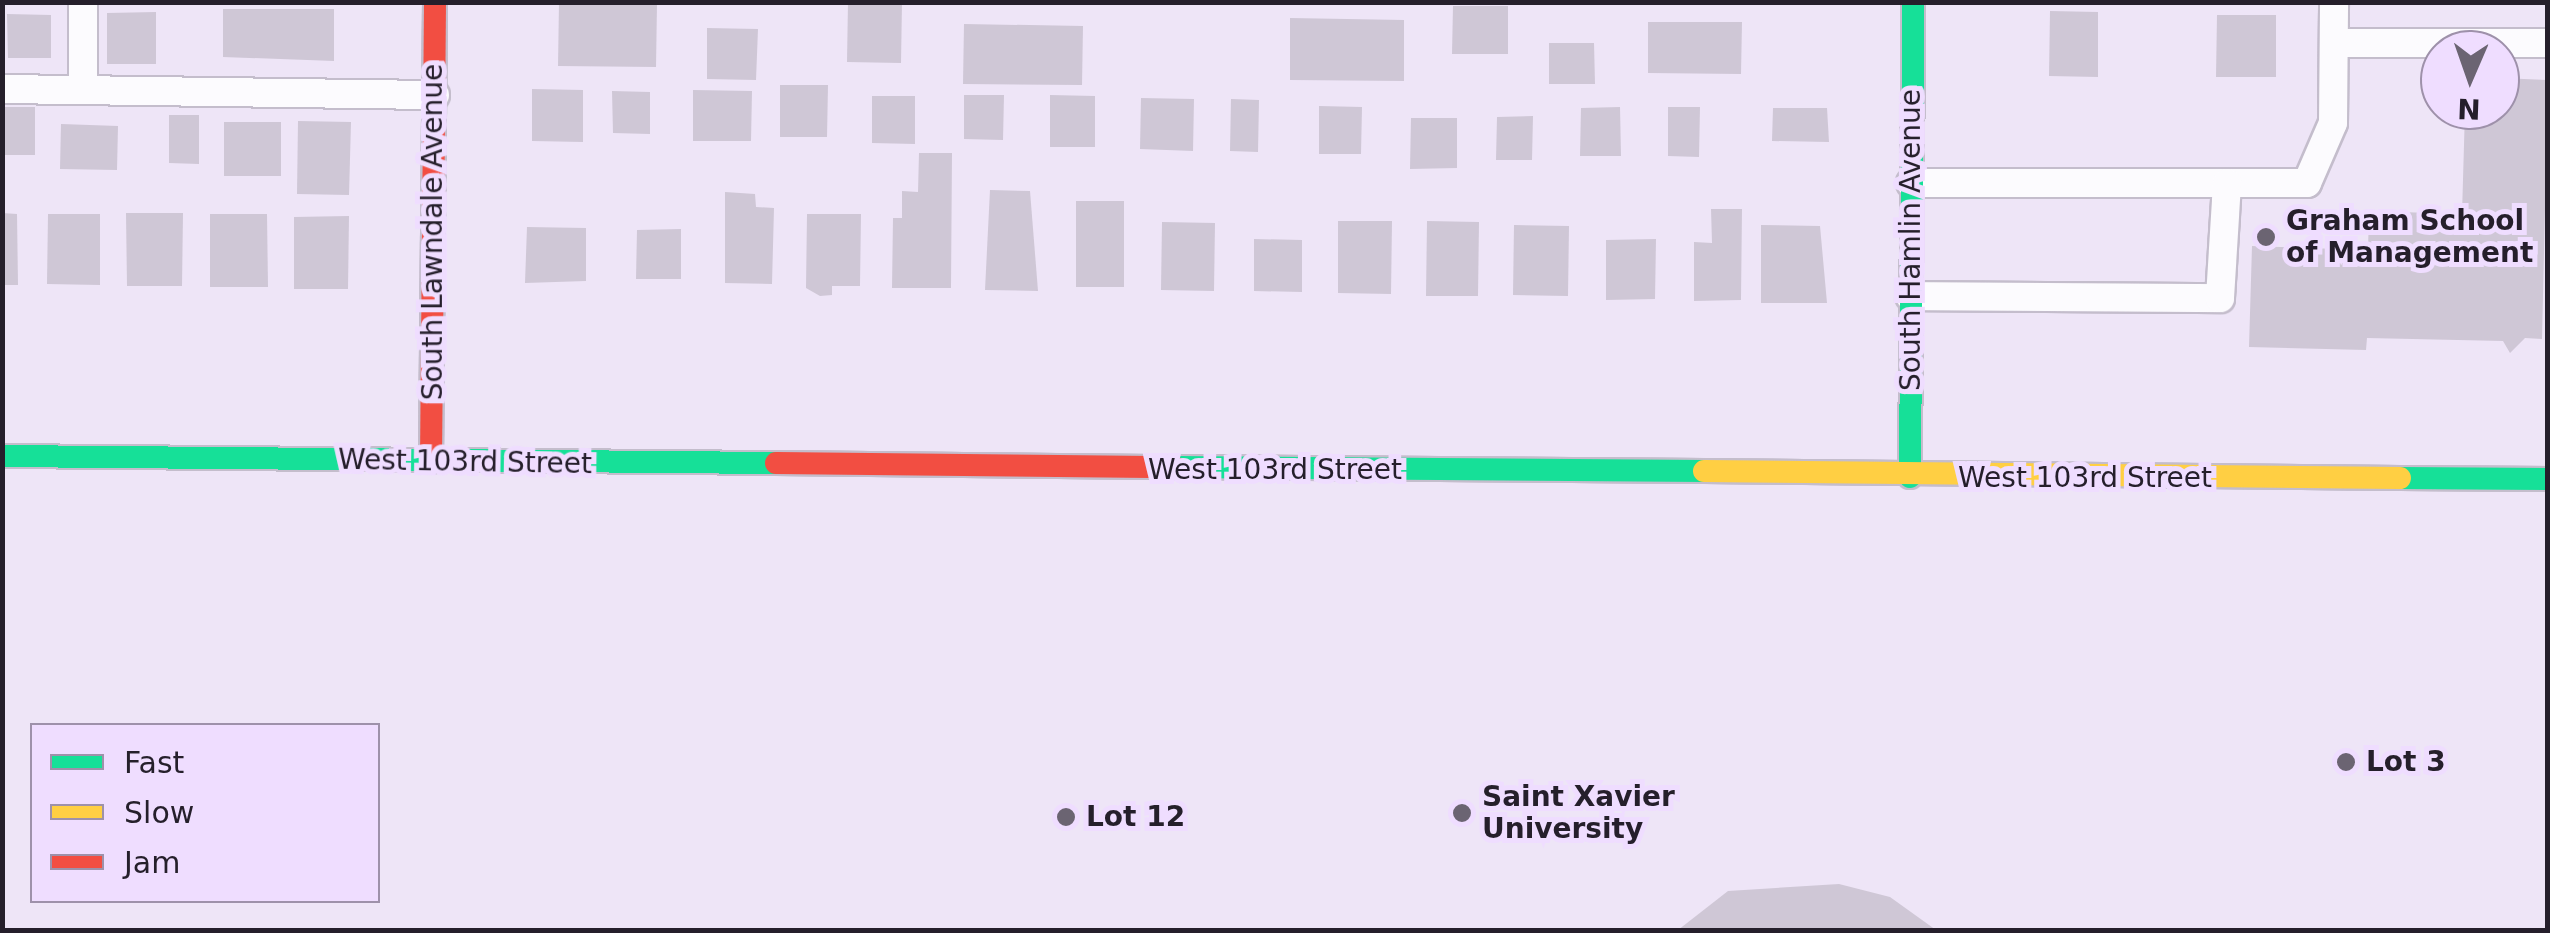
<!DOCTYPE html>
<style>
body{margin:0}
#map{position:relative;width:2550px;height:933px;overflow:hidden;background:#eee5f7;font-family:"DejaVu Sans",sans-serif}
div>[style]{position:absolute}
.building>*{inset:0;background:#cfc7d6}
.roads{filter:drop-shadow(2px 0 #c4bdcc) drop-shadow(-2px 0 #c4bdcc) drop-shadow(0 2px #c4bdcc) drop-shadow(0 -2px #c4bdcc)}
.lane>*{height:28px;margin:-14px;padding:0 14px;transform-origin:14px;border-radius:14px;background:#fcfbfe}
.fast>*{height:22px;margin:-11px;padding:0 11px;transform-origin:11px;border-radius:11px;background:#16e098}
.slow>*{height:22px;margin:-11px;padding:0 11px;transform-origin:11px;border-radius:11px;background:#ffcf43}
.jam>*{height:22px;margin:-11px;padding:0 11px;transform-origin:11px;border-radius:11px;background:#f24e42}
.dots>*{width:28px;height:28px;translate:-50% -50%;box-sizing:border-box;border:5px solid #efddff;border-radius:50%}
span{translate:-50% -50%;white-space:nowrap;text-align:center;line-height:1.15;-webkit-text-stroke:10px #efddff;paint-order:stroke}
.poi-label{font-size:28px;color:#251f2b;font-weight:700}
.left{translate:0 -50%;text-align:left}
.street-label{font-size:28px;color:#251f2b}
.frame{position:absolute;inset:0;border:5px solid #251f2b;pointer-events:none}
.legend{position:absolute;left:30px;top:723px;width:350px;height:180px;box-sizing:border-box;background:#efddff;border:2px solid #9e91aa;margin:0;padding:12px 18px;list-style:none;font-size:30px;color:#251f2b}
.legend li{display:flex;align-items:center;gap:20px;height:50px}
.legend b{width:50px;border:2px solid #9e91aa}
.north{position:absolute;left:2420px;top:30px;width:100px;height:100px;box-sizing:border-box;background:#efddff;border:2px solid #9e91aa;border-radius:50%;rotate:182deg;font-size:28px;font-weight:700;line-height:40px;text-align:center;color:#251f2b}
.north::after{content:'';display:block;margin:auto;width:35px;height:45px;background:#6b6472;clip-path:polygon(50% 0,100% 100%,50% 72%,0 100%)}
</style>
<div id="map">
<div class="building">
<i style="clip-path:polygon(848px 2px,902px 2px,901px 63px,847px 62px)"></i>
<i style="clip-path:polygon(559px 3px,657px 4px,656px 67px,558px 66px)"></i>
<i style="clip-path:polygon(1453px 6px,1508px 6px,1508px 54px,1452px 54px)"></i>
<i style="clip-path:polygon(223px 9px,334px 9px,334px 61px,223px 57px)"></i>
<i style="clip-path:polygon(2050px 11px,2098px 12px,2098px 77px,2049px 76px)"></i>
<i style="clip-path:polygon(156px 12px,156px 64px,107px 64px,107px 13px)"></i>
<i style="clip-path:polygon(7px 14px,51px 15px,51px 58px,8px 58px)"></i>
<i style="clip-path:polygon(2217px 15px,2276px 15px,2276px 77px,2216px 77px)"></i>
<i style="clip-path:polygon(1290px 18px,1404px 20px,1404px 81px,1290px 80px)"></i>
<i style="clip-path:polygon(1648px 22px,1742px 22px,1741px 74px,1648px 73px)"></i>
<i style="clip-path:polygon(964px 24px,1083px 26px,1082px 85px,963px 84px)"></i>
<i style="clip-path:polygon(707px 28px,758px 29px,756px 80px,707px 79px)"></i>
<i style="clip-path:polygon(1549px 43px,1594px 43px,1595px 84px,1549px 84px)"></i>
<i style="clip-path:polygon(2500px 78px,2548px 80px,2542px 339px,2525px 338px,2510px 353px,2503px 341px,2367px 338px,2366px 350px,2249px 347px,2252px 246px,2368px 250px,2369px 211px,2462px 214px,2465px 110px,2500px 110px)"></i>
<i style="clip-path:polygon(780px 85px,828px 85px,827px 137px,780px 137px)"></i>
<i style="clip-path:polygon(532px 89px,583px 90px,583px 142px,532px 141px)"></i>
<i style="clip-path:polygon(693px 90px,752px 91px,751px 141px,693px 141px)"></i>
<i style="clip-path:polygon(612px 91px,650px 92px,650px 134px,613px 133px)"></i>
<i style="clip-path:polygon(964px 95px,1004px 95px,1003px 140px,964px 139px)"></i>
<i style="clip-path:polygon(1050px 95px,1095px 96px,1095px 147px,1050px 147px)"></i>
<i style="clip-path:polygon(872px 96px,915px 96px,915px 144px,872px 143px)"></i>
<i style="clip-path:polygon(1141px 98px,1194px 99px,1193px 151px,1140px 149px)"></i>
<i style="clip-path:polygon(1231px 99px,1259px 100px,1258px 152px,1230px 151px)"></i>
<i style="clip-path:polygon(1319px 106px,1362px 107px,1361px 154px,1319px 154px)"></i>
<i style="clip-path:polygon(2px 107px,35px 107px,35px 155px,2px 155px)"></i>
<i style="clip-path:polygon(1620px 107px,1621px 156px,1580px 156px,1581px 108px)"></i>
<i style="clip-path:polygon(1668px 107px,1700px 107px,1699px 157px,1668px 156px)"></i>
<i style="clip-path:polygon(1773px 108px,1827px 108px,1829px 142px,1772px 141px)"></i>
<i style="clip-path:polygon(169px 115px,199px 115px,199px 164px,169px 163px)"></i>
<i style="clip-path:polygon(1533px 116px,1532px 160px,1496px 160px,1497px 117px)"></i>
<i style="clip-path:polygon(1411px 118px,1457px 118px,1457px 168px,1410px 169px)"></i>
<i style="clip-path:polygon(298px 121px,351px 122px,349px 195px,297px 194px)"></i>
<i style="clip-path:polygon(224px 122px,281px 122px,281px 176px,224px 176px)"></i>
<i style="clip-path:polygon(61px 124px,118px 126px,117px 170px,60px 169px)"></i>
<i style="clip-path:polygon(919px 153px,952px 153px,951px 288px,892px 288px,893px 218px,902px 218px,902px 191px,918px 192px)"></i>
<i style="clip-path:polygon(990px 190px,1030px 191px,1038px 291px,985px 290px)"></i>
<i style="clip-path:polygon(725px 192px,755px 194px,756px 207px,774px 208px,772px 284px,725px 283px)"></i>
<i style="clip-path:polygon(1076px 201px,1124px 201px,1124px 287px,1076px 287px)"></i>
<i style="clip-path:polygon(1711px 209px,1742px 209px,1741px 300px,1694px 301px,1694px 242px,1712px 243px)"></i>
<i style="clip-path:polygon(2px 213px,17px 214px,18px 285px,2px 285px)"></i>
<i style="clip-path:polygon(126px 213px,183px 213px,182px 286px,127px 286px)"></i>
<i style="clip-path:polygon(48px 214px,100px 214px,100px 285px,47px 284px)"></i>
<i style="clip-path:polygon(210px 214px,267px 214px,268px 287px,210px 287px)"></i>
<i style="clip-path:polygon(807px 214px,861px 214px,860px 286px,832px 286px,832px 295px,820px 296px,806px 288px)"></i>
<i style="clip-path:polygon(349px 216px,348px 289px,294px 289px,294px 217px)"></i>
<i style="clip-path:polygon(1338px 221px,1392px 221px,1391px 294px,1338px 293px)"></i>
<i style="clip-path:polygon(1427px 221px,1479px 222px,1478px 296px,1426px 296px)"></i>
<i style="clip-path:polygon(1162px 222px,1215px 223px,1214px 291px,1161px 290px)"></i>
<i style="clip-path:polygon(1514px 225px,1569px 226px,1568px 296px,1513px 295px)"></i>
<i style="clip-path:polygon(1761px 225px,1820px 226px,1827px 303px,1761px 303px)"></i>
<i style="clip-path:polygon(527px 227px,586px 228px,586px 281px,525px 283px)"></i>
<i style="clip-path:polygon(681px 229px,681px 279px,636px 279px,637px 230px)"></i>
<i style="clip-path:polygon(1254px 239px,1302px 240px,1302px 292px,1254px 291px)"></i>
<i style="clip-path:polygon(1656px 239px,1655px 299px,1606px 300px,1606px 240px)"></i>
<i style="clip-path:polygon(1839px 884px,1890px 897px,1936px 930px,1678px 930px,1728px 891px)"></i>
</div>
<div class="roads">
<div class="lane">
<i style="left:2334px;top:43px;width:214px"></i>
<i style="left:2px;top:89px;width:433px;rotate:0.8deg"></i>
<i style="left:83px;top:90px;width:88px;rotate:-90deg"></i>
<i style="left:1911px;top:183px;width:396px"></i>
<i style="left:2307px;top:183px;width:65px;rotate:-66.6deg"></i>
<i style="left:2333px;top:123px;width:121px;rotate:-89.5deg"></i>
<i style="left:1910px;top:296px;width:310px;rotate:0.4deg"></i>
<i style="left:2220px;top:298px;width:115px;rotate:-86.5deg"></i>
</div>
<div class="fast">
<i style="left:2px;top:456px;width:774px;rotate:0.52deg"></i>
<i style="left:1175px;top:467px;width:529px;rotate:0.43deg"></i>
<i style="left:1910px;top:477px;width:475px;rotate:-89.6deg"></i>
<i style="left:2400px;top:478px;width:148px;rotate:0.4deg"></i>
</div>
<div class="slow">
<i style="left:1704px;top:471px;width:696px;rotate:0.58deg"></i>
</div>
<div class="jam">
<i style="left:431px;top:462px;width:460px;rotate:-89.5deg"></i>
<i style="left:776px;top:463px;width:399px;rotate:0.6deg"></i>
</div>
</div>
<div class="dots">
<i style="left:2266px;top:237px;background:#6b6472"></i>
<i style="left:2346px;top:762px;background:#6b6472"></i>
<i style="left:1462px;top:813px;background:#6b6472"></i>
<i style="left:1066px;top:817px;background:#6b6472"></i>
</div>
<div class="poi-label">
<span class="left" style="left:2286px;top:237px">Graham School<br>of Management</span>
<span class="left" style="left:2366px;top:762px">Lot 3</span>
<span class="left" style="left:1482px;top:813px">Saint Xavier<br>University</span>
<span class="left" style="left:1086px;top:817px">Lot 12</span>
</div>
<div class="street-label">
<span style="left:433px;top:232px;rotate:-90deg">South Lawndale Avenue</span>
<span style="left:1911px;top:240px;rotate:-90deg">South Hamlin Avenue</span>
<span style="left:465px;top:462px;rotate:1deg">West 103rd Street</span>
<span style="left:1275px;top:470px">West 103rd Street</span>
<span style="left:2085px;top:478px">West 103rd Street</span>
</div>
<div class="frame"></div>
<ul class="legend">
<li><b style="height:12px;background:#16e098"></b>Fast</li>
<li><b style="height:12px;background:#ffcf43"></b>Slow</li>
<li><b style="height:12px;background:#f24e42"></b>Jam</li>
</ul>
<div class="north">N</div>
</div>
